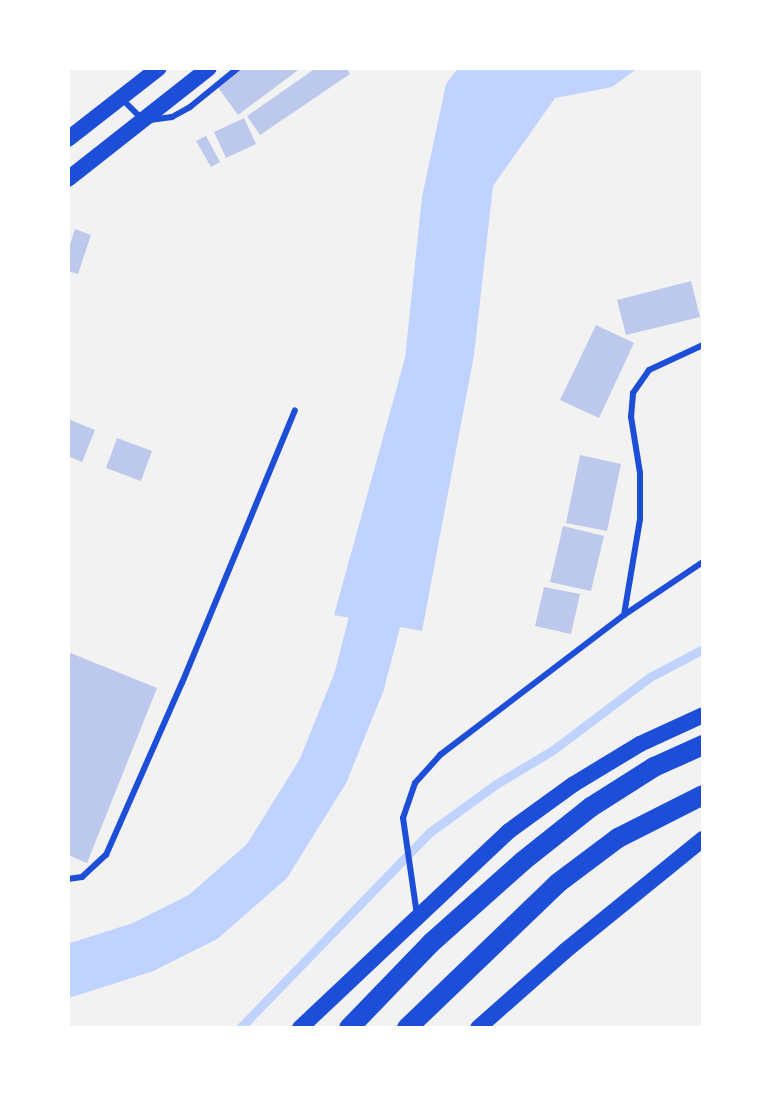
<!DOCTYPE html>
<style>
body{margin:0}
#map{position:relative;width:771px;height:1096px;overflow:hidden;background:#f2f2f2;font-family:"Space Grotesk",sans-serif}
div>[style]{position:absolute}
.water>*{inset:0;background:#bfd3fe}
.stream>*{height:9px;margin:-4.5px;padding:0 4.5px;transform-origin:4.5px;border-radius:4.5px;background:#bfd3fe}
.river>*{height:52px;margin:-26px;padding:0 26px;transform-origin:26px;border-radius:26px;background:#bfd3fe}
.building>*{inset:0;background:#bdc9ec}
.service>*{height:6px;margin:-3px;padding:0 3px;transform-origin:3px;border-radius:3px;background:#1d4ed8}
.secondary>*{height:16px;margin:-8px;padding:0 8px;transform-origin:8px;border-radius:8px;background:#1d4ed8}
.trunk>*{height:20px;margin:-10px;padding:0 10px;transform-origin:10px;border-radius:10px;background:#1d4ed8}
span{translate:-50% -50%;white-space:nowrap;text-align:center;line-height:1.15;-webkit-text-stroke:8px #fff;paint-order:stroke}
.frame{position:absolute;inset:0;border:70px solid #fff;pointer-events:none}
</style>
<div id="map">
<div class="water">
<i style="clip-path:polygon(458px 68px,638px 68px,612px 87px,555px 98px,493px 186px,474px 355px,422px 631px,334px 615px,405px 358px,422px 197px,446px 84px)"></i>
</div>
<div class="stream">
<i style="left:240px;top:1028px;width:273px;rotate:-45.9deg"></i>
<i style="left:430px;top:832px;width:82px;rotate:-36deg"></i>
<i style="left:496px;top:784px;width:66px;rotate:-30.8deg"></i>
<i style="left:553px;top:750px;width:121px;rotate:-37deg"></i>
<i style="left:650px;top:677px;width:60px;rotate:-27.8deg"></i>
</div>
<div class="river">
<i style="left:68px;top:971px;width:79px;rotate:-17.7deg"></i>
<i style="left:143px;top:947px;width:67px;rotate:-26.6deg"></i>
<i style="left:203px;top:917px;width:85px;rotate:-41.2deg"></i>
<i style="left:267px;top:861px;width:106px;rotate:-58.1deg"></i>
<i style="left:323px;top:771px;width:96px;rotate:-68deg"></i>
<i style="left:359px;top:682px;width:132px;rotate:-75.5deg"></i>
</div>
<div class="building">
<i style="clip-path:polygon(242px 68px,301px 68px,238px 115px,217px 86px)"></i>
<i style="clip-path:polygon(316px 68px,346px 68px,350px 74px,260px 135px,247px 116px)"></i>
<i style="clip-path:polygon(244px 118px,256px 144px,226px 158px,214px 132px)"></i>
<i style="clip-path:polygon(206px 136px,220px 162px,211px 167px,196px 141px)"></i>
<i style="clip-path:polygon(75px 229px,91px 235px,78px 274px,68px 271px,68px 251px)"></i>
<i style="clip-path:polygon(691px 281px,700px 317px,626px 335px,617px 300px)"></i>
<i style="clip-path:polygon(596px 325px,634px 343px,599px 418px,560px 400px)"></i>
<i style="clip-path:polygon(68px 419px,95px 430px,82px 462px,68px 456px)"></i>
<i style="clip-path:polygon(117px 438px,152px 451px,141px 481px,106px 468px)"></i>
<i style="clip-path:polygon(580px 455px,621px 464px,607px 531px,566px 523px)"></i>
<i style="clip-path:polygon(563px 526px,604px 536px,591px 591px,550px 582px)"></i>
<i style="clip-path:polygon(544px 587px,580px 594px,571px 634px,535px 626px)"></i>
<i style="clip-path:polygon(68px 652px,157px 688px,87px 863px,68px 855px)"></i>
</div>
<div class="service">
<i style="left:123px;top:100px;width:25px;rotate:45deg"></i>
<i style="left:150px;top:120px;width:22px;rotate:-8deg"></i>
<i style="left:172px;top:117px;width:21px;rotate:-29deg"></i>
<i style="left:190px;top:107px;width:62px;rotate:-39.1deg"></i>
<i style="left:624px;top:615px;width:95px;rotate:-33.9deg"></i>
<i style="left:68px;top:879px;width:14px;rotate:-8deg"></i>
<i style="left:82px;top:877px;width:33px;rotate:-43deg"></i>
<i style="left:106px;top:855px;width:188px;rotate:-66.2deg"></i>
<i style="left:182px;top:683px;width:295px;rotate:-67.5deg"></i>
<i style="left:417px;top:915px;width:98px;rotate:-98.2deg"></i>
<i style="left:403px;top:818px;width:37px;rotate:-71deg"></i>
<i style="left:415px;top:783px;width:38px;rotate:-48deg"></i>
<i style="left:440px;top:755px;width:231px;rotate:-37.3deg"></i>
<i style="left:624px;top:615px;width:97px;rotate:-80.5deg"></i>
<i style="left:640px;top:519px;width:46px;rotate:-90deg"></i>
<i style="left:640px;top:473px;width:57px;rotate:-99.1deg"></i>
<i style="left:631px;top:417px;width:24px;rotate:-85deg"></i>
<i style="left:633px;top:393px;width:28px;rotate:-55deg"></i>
<i style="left:649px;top:370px;width:60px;rotate:-24.8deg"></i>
</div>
<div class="secondary">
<i style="left:68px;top:139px;width:115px;rotate:-38deg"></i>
<i style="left:68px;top:179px;width:179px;rotate:-38.2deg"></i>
<i style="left:300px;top:1028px;width:287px;rotate:-43.3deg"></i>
<i style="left:509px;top:831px;width:80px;rotate:-35.9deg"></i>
<i style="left:574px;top:784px;width:77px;rotate:-31.2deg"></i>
<i style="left:640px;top:744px;width:69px;rotate:-24.7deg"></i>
<i style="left:478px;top:1028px;width:116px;rotate:-41.5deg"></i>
<i style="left:565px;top:951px;width:178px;rotate:-39.1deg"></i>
</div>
<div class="trunk">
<i style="left:349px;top:1028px;width:118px;rotate:-46deg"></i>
<i style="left:431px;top:943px;width:123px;rotate:-41.7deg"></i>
<i style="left:523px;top:861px;width:87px;rotate:-38.5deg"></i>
<i style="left:591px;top:807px;width:75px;rotate:-32.4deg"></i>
<i style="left:654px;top:767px;width:54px;rotate:-24.2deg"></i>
<i style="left:407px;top:1028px;width:209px;rotate:-43.8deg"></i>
<i style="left:558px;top:883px;width:75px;rotate:-36.9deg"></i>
<i style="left:618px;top:838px;width:95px;rotate:-26.8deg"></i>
</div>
<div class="frame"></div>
</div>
